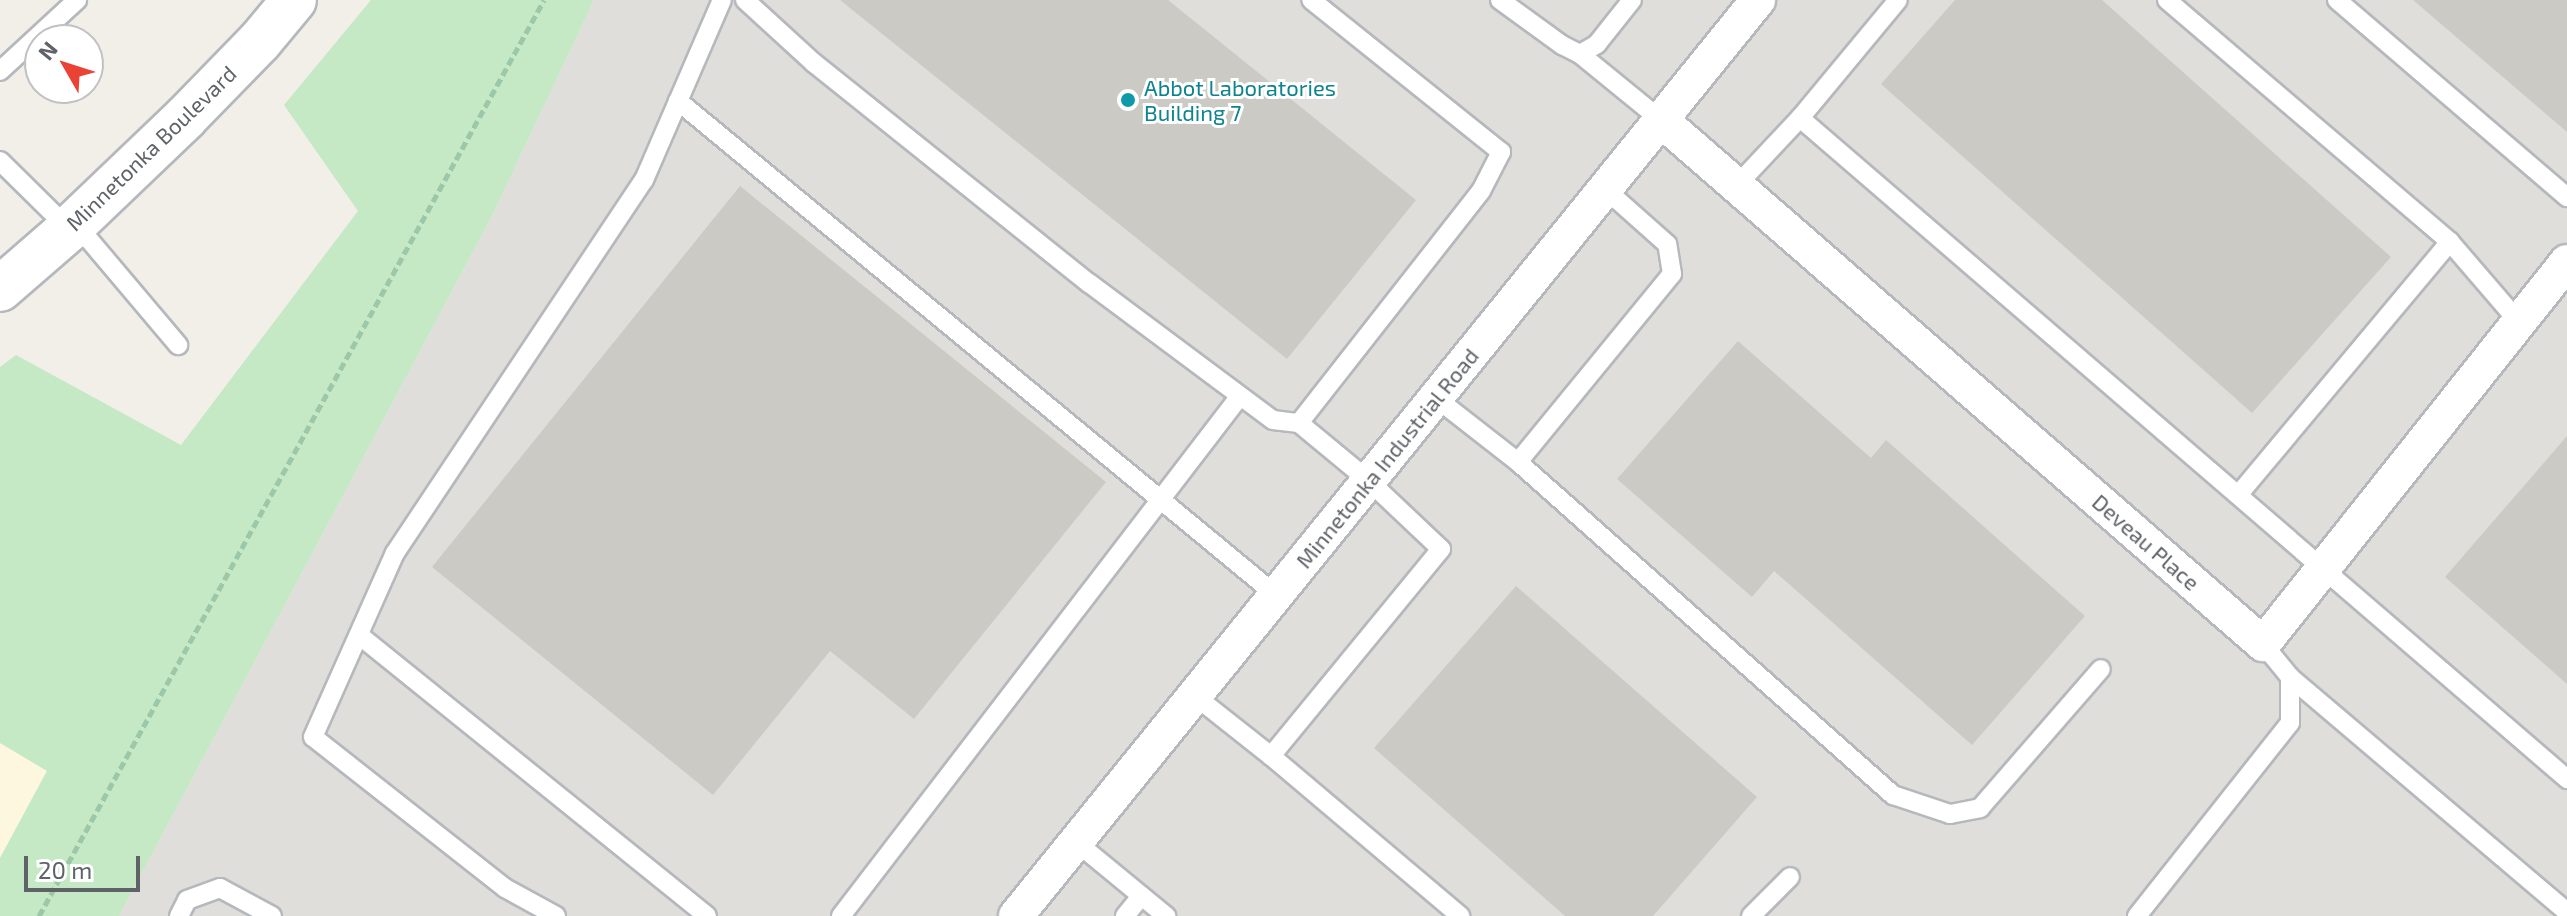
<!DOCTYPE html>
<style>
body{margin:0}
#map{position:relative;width:2567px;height:916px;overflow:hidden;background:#f1efe8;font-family:"Exo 2",sans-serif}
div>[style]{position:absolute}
.commercial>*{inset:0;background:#fef7e0}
.industrial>*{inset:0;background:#e0deda}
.green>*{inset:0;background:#c5e8c5}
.building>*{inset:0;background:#cccac5}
.path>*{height:5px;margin-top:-2.5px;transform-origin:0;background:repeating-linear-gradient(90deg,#9cc7a9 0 8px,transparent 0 12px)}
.roads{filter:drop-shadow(2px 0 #b5b8bc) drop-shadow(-2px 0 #b5b8bc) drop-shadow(0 2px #b5b8bc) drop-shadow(0 -2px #b5b8bc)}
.lane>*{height:18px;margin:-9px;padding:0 9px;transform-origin:9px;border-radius:9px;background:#fff}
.street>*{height:34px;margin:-17px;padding:0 17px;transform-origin:17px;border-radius:17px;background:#fff}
.secondary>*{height:44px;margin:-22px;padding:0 22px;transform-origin:22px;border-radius:22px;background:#fff}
.dots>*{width:22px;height:22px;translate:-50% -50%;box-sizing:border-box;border:4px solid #fff;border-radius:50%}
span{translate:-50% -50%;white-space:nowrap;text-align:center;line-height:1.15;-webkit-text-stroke:6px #fff;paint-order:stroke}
.culture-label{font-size:22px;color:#0d838f}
.left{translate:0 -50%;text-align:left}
.street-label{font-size:22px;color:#5f6368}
.north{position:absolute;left:24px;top:24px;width:80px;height:80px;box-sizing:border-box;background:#fff;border:2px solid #bfc1c3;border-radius:50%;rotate:309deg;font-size:22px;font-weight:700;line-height:32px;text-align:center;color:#5f6368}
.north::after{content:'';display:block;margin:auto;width:28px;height:36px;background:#ea4335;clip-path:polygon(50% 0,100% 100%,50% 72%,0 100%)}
.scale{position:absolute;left:24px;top:856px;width:116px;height:36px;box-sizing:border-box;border:4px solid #5f6368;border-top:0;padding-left:10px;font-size:24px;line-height:28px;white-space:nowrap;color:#5f6368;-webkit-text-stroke:6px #fff;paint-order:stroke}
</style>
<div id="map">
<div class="commercial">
<i style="clip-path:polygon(0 743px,47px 770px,0 858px)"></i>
</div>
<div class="industrial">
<i style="clip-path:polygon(594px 0,2567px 0,2567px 916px,119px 916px,492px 216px)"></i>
</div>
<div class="green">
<i style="clip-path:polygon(371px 0,594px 0,492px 216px,119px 916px,0 916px,0 858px,47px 771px,0 743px,0 367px,16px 355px,181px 445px,358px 211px,284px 105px)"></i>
</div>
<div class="building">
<i style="clip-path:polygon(840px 0,1168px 0,1416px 200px,1287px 359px)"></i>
<i style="clip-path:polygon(1955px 0,2102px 0,2391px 257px,2252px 413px,1881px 84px)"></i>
<i style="clip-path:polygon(2413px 0,2567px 0,2567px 132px)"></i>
<i style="clip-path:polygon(740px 186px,1106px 482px,914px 719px,830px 651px,713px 795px,432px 567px)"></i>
<i style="clip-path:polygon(1738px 341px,1871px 458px,1886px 440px,2085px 616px,1972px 745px,1774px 571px,1752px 597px,1617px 479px)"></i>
<i style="clip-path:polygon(2567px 436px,2567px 684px,2445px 577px)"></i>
<i style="clip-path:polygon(1516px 586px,1757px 797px,1653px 916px,1565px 916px,1374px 748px)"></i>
</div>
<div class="path">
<i style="left:39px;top:916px;width:1046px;rotate:-61.13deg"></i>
</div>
<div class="roads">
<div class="lane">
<i style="left:745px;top:0;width:93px;rotate:42.4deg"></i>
<i style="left:814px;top:63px;width:352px;rotate:38.7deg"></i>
<i style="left:1089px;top:283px;width:229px;rotate:36.7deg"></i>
<i style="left:1273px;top:420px;width:26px;rotate:7deg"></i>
<i style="left:1299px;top:423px;width:91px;rotate:39.6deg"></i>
<i style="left:1369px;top:481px;width:99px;rotate:43.4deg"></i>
<i style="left:1441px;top:549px;width:268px;rotate:129.4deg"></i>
<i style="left:1271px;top:756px;width:97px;rotate:-141.7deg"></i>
<i style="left:1500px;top:0;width:77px;rotate:36deg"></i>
<i style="left:1562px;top:45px;width:20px;rotate:27deg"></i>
<i style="left:1580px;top:54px;width:20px;rotate:-30deg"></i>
<i style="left:1597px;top:44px;width:56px;rotate:-51.5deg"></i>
<i style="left:2167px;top:0;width:372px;rotate:40.5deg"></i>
<i style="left:2450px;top:242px;width:104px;rotate:49.3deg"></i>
<i style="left:2337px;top:0;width:303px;rotate:40.6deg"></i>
<i style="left:1580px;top:54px;width:104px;rotate:39.2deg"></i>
<i style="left:0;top:71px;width:105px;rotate:-42.7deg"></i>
<i style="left:678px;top:101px;width:776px;rotate:39.56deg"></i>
<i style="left:1800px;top:118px;width:153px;rotate:-50.3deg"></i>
<i style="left:0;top:161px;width:97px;rotate:44.6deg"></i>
<i style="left:1737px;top:185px;width:92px;rotate:-46.8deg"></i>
<i style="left:1800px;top:118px;width:1013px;rotate:40.75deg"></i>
<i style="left:75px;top:223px;width:160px;rotate:49.8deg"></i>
<i style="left:1436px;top:398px;width:104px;rotate:38deg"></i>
<i style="left:1518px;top:462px;width:243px;rotate:-50.7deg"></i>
<i style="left:1672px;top:274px;width:30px;rotate:-99deg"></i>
<i style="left:1667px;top:244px;width:83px;rotate:-138.4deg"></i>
<i style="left:1299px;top:423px;width:295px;rotate:-51.9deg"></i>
<i style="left:1481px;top:191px;width:44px;rotate:-62.9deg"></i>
<i style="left:1501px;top:152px;width:243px;rotate:-141.3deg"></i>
<i style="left:1518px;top:462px;width:502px;rotate:41.61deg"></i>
<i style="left:1893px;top:795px;width:60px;rotate:18.4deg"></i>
<i style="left:1950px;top:814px;width:31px;rotate:-11deg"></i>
<i style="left:1980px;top:808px;width:184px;rotate:-49deg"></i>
<i style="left:2239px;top:494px;width:329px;rotate:-50.1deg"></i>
<i style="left:359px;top:635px;width:447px;rotate:38.9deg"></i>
<i style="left:2263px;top:644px;width:43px;rotate:50.7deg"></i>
<i style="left:2290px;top:677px;width:363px;rotate:40.3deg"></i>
<i style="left:1271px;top:756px;width:248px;rotate:40.2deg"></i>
<i style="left:1076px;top:842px;width:117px;rotate:39.4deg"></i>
<i style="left:179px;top:916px;width:18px;rotate:-63deg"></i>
<i style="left:187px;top:900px;width:35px;rotate:-20deg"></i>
<i style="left:220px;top:888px;width:59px;rotate:28.3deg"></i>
<i style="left:556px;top:916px;width:58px;rotate:-151.2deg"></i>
<i style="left:505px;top:888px;width:244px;rotate:-141.8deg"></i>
<i style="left:313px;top:737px;width:201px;rotate:-66deg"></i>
<i style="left:395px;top:553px;width:448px;rotate:-56.3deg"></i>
<i style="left:644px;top:180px;width:196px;rotate:-66.6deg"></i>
<i style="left:841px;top:916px;width:655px;rotate:-52.5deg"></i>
<i style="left:1125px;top:916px;width:26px;rotate:-51deg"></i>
<i style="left:1751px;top:916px;width:55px;rotate:-45deg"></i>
<i style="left:2137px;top:916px;width:246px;rotate:-51.6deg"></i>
<i style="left:2290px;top:723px;width:46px;rotate:-90deg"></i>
</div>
<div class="street">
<i style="left:1661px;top:120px;width:798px;rotate:41.04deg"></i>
<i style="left:2263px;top:644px;width:488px;rotate:-51.5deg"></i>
<i style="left:1016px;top:916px;width:1179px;rotate:-50.99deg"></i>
</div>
<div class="secondary">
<i style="left:0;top:289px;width:91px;rotate:-41deg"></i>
<i style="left:69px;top:229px;width:161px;rotate:-43.7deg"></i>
<i style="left:185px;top:118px;width:107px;rotate:-45.8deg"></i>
<i style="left:260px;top:41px;width:53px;rotate:-50.3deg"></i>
</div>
</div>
<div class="dots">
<i style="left:1128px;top:100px;background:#0f9aa8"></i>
</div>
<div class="culture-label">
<span class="left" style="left:1144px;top:100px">Abbot Laboratories<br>Building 7</span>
</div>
<div class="street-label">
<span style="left:151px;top:148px;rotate:-44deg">Minnetonka Boulevard</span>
<span style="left:1387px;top:458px;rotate:-51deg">Minnetonka Industrial Road</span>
<span style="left:2146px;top:542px;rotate:41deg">Deveau Place</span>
</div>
<div class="north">N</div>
<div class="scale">20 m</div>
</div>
